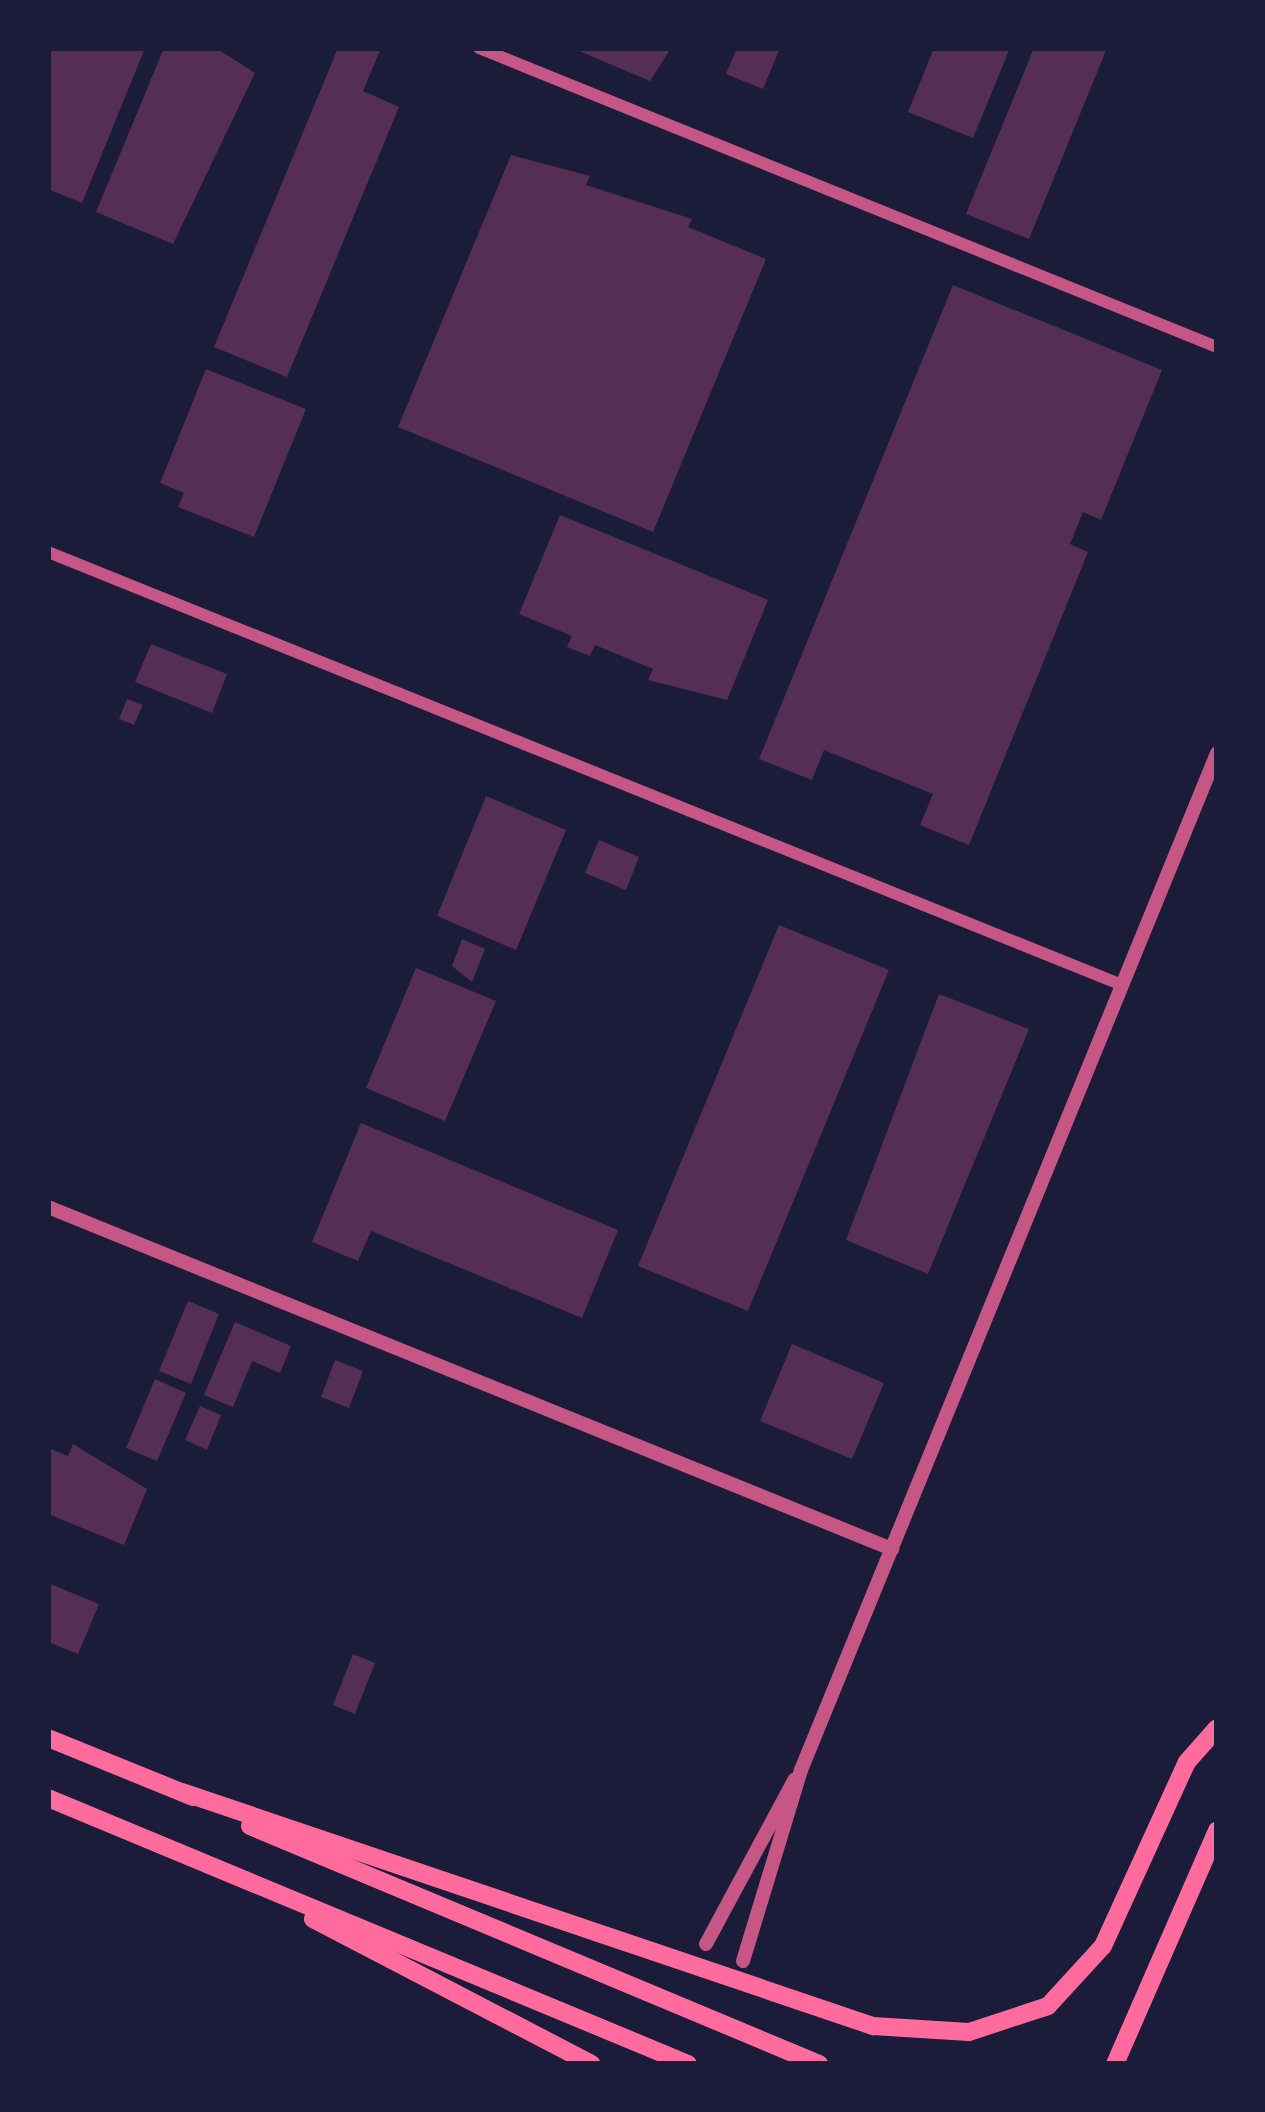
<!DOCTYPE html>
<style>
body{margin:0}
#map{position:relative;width:1265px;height:2112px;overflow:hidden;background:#1b1b3a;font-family:"IBM Plex Sans",sans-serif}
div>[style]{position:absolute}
.building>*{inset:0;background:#542f53}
.minor>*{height:12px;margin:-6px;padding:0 6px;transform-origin:6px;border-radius:6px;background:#c65784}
.tertiary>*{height:14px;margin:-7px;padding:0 7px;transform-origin:7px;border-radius:7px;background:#c65784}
.trunk>*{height:18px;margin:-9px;padding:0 9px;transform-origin:9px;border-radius:9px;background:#ff6b9d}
span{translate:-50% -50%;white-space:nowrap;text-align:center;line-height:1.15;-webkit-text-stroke:12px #1b1b3a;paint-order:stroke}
.frame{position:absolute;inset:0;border:51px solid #1b1b3a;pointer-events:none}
</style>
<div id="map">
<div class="building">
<i style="clip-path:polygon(48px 48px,145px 48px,82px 203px,48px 189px)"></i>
<i style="clip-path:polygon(164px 48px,216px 48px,255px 73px,173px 244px,96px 212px)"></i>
<i style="clip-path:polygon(338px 48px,381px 48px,363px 91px,399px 107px,287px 377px,214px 347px)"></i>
<i style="clip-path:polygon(572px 48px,671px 48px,650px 81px)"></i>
<i style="clip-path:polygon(737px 48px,780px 48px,763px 89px,726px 74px)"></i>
<i style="clip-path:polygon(934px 48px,1010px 48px,973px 138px,908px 112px)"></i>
<i style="clip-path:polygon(1034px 48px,1107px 48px,1029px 239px,966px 214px)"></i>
<i style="clip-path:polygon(511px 155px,590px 176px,586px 185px,692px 219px,688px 227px,766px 259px,653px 532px,398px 427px)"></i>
<i style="clip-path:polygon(953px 285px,1162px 370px,1101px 520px,1083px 512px,1070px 544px,1088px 552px,969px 845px,920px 825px,933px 794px,824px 750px,812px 780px,759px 759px)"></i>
<i style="clip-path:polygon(206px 369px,306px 409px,254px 537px,178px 507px,184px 493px,160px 483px)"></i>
<i style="clip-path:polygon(560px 515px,768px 600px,727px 700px,648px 680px,653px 669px,595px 645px,590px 656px,567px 647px,572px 636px,519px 614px)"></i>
<i style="clip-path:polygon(151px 644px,227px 674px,212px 713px,135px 682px)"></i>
<i style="clip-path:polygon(127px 699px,143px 705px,134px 725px,119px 719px)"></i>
<i style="clip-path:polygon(486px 796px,566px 830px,516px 950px,437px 916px)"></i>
<i style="clip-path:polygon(599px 840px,639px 857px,626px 890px,585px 873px)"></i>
<i style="clip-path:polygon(779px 925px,889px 970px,748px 1311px,638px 1266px)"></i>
<i style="clip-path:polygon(462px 939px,485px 949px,472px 982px,452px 966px)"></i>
<i style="clip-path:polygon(416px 968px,496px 1001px,445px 1121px,366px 1088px)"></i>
<i style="clip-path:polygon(939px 994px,1029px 1029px,928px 1274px,846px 1240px)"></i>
<i style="clip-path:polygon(361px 1123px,618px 1230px,582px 1318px,371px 1231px,358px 1261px,312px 1242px)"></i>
<i style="clip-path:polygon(188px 1301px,219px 1314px,191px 1384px,159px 1371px)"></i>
<i style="clip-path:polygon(235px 1322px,291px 1346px,280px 1373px,252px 1361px,233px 1407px,204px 1395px)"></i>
<i style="clip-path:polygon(792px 1344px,884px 1383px,852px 1459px,760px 1421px)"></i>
<i style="clip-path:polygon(335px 1360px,363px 1371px,349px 1408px,321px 1397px)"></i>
<i style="clip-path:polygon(155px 1379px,186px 1393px,157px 1461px,126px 1448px)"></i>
<i style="clip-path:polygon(200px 1406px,221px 1415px,207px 1450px,185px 1440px)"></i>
<i style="clip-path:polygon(73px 1444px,147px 1489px,124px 1545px,48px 1514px,48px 1448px,68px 1456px)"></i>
<i style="clip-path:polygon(48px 1583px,99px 1604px,78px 1654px,48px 1642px)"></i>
<i style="clip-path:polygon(353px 1654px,375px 1663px,355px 1714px,333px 1705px)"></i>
</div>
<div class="minor">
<i style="left:479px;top:48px;width:796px;rotate:22.06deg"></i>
<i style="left:48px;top:552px;width:1158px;rotate:21.96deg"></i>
</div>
<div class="tertiary">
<i style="left:48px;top:1207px;width:911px;rotate:22.06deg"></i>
<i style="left:706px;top:1944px;width:187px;rotate:-61.7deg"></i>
<i style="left:743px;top:1961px;width:200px;rotate:-73.1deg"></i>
<i style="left:801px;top:1770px;width:1099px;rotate:-67.75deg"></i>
</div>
<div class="trunk">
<i style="left:48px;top:1738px;width:157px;rotate:22.1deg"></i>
<i style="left:182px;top:1792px;width:730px;rotate:18.71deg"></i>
<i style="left:873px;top:2026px;width:96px;rotate:3.6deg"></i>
<i style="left:969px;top:2032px;width:83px;rotate:-18.2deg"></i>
<i style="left:1048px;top:2006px;width:81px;rotate:-47.5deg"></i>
<i style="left:1103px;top:1946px;width:202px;rotate:-65.5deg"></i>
<i style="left:1187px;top:1762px;width:45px;rotate:-48.6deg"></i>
<i style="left:48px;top:1798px;width:693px;rotate:22.57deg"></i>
<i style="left:250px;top:1826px;width:617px;rotate:22.7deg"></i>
<i style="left:313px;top:1919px;width:314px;rotate:27.5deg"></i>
<i style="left:1115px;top:2064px;width:255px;rotate:-66.4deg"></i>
</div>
<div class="frame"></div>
</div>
